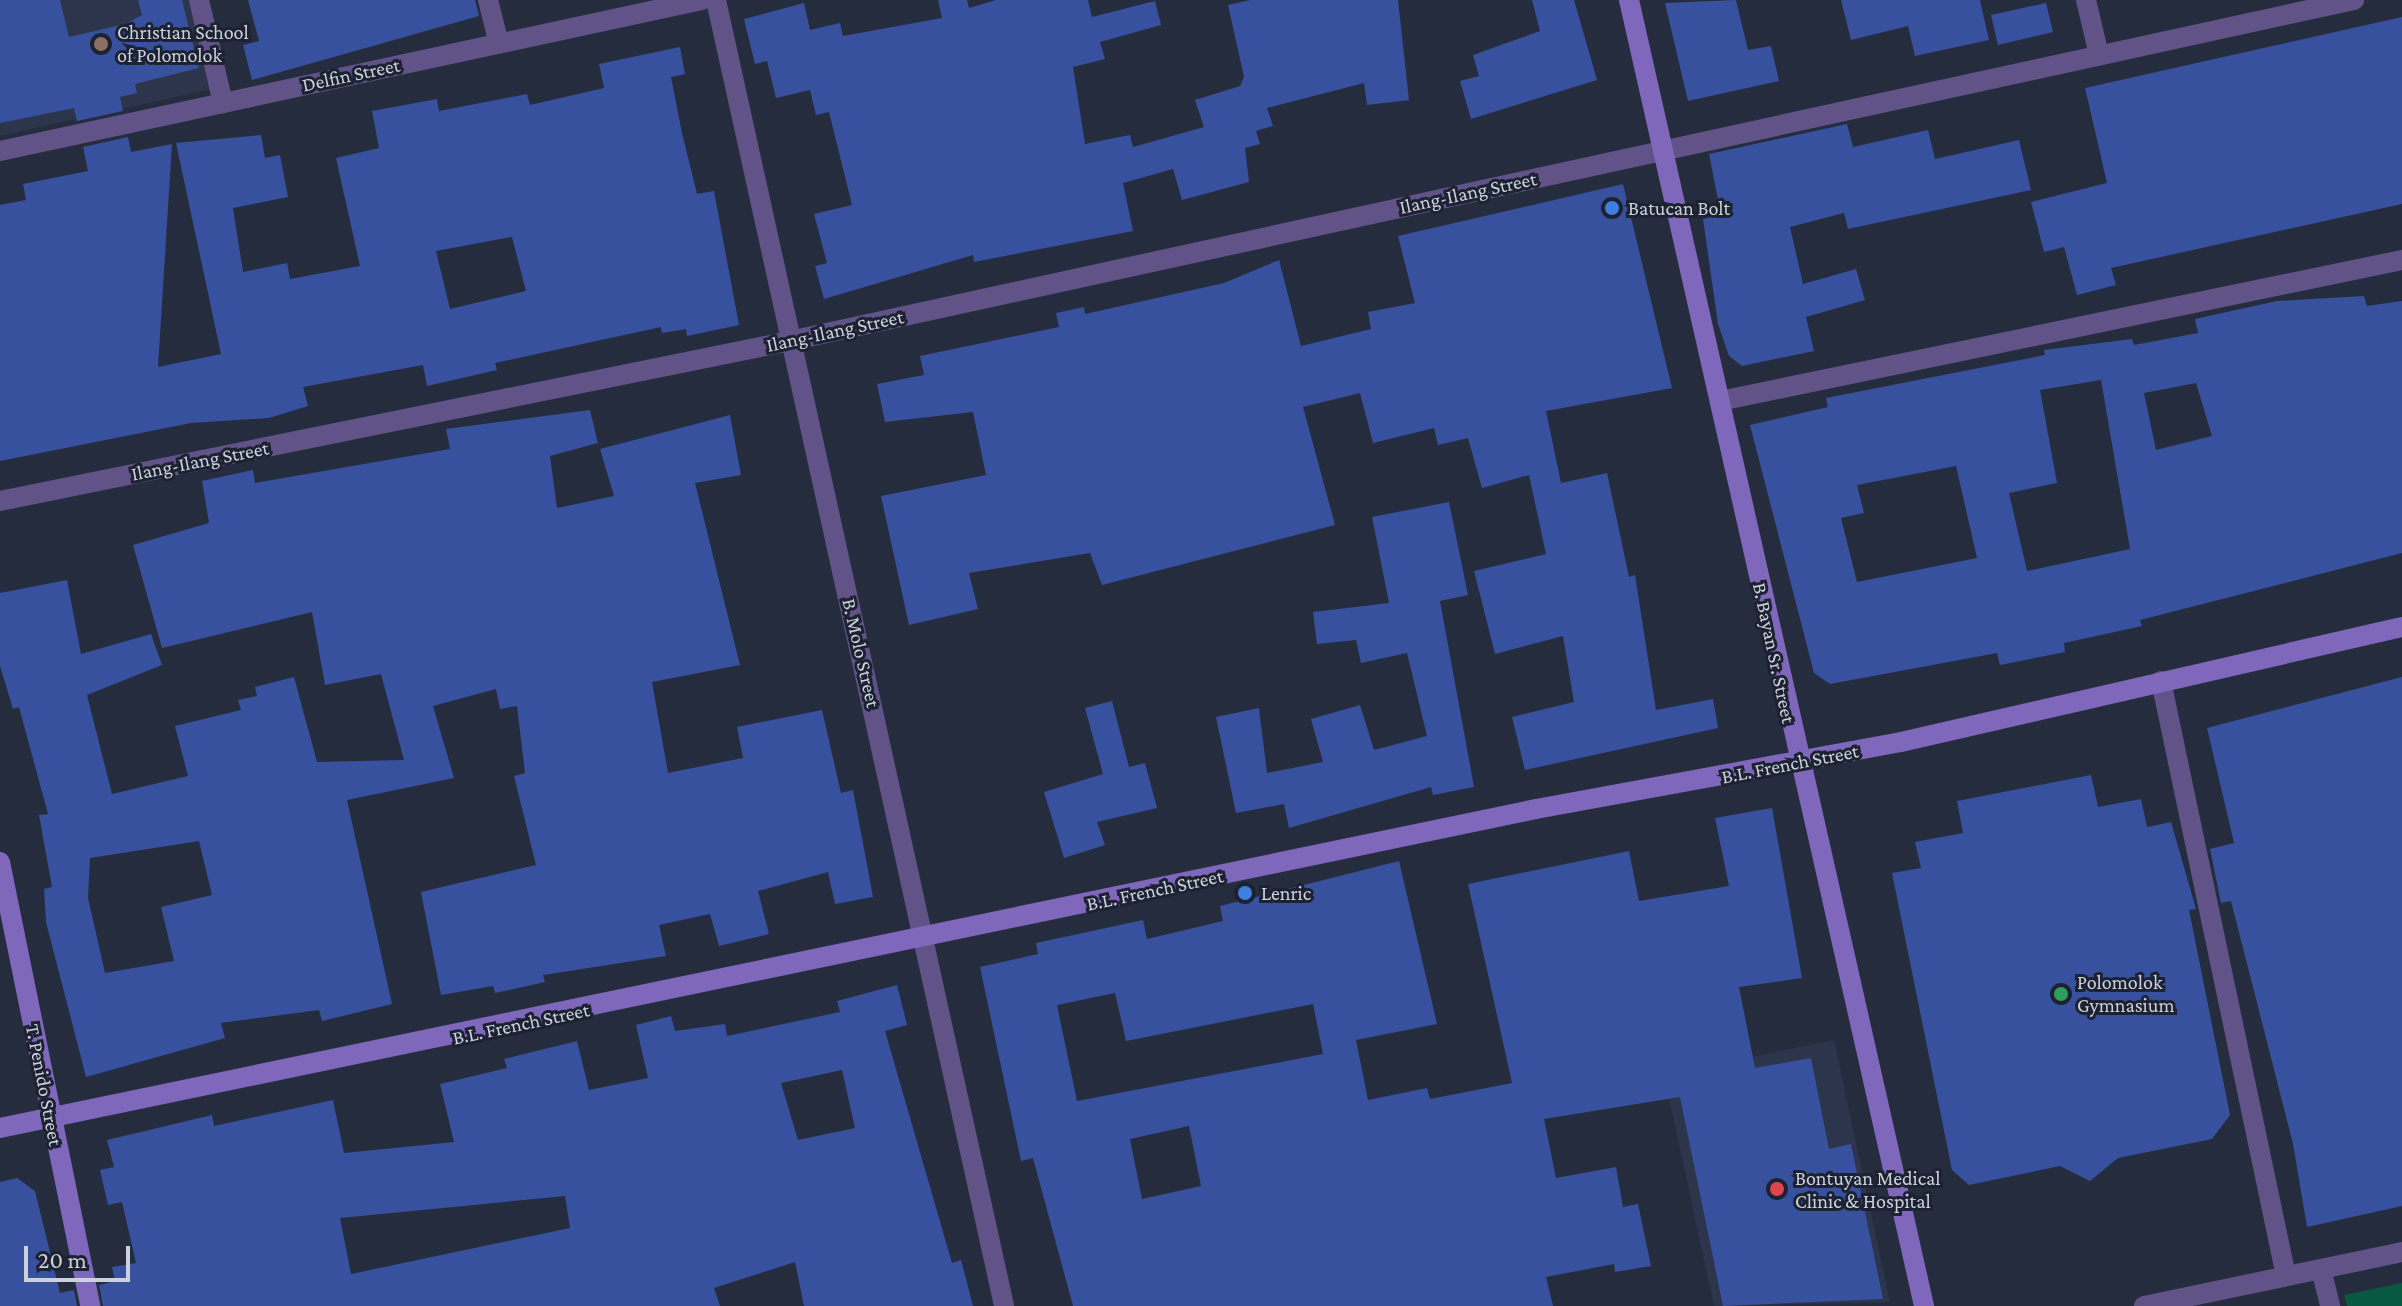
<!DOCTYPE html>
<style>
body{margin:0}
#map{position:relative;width:2402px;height:1306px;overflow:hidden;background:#252c3d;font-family:"Crimson Pro",serif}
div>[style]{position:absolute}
.built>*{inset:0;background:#2c354b}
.green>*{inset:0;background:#075a3f}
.building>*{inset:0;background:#38519e}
.lane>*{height:20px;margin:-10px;padding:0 10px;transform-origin:10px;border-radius:10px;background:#615388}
.street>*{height:20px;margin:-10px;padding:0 10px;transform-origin:10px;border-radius:10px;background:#615388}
.secondary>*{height:20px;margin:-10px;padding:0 10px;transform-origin:10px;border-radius:10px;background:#7f67bc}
.dots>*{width:22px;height:22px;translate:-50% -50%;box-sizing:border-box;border:4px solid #1c2232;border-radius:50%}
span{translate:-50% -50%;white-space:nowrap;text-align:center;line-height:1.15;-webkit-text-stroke:6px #1c2232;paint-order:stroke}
.poi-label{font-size:20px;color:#cdd1dc}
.left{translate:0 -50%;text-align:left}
.street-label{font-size:20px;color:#cdd1dc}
.scale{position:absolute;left:24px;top:1246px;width:106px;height:36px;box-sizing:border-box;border:4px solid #cdd1dc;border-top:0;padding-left:10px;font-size:24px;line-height:28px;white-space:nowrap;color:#cdd1dc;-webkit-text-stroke:6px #1c2232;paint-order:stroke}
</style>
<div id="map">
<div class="built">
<i style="clip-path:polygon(0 0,191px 0,212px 89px,0 136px)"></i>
<i style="clip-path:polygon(1834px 1040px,1890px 1302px,1714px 1306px,1664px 1075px)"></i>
</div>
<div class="green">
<i style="clip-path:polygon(2402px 1283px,2402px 1306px,2347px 1306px,2344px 1295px)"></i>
</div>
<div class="building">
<i style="clip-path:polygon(0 0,60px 0,69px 37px,125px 24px,142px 15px,138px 0,182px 0,199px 68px,135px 84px,137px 93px,120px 97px,123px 111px,77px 121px,74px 108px,0 123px)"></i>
<i style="clip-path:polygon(248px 0,475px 0,479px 16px,252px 80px,243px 45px,259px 41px)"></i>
<i style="clip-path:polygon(938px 0,967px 0,969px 8px,996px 0,1088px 0,1092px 17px,1155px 1px,1161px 25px,1100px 42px,1105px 59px,1073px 67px,1085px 144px,1130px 135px,1133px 147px,1204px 127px,1195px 100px,1240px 86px,1244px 77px,1228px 5px,1250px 0,1398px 0,1409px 100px,1367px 105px,1364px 83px,1267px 108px,1273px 126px,1256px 131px,1260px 144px,1245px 148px,1249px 182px,1182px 200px,1173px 169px,1123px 183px,1133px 231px,974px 262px,973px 255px,824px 299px,815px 266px,827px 263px,814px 214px,852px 205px,829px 112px,816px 115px,810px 90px,776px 98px,767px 61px,755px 64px,744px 19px,804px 3px,810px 30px,840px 23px,843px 36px,942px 18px)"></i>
<i style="clip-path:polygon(1532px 0,1574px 0,1597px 80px,1471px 119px,1460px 81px,1479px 76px,1473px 55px,1540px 31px)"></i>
<i style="clip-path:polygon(1736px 0,1748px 50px,1771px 46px,1779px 81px,1688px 101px,1665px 3px)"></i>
<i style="clip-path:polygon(1841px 0,1980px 0,1989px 40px,1915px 56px,1908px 26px,1851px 40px)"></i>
<i style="clip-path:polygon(2046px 3px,2053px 32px,1998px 45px,1991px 15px)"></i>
<i style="clip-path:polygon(2402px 17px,2402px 204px,2111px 268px,2116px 285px,2077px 295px,2064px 247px,2044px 252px,2031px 202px,2107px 183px,2085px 88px)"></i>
<i style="clip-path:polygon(evenodd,680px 47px,685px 74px,671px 77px,682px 133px,697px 194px,714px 191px,739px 325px,687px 336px,686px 329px,662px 333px,661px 327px,495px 363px,497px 370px,427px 386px,423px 365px,303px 387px,308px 406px,269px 418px,191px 423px,0 461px,0 205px,26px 200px,23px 184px,88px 171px,83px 147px,128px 137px,131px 152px,172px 144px,158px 367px,221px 354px,176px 143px,261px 135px,265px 158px,280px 155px,288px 197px,233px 208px,243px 272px,287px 263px,290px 279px,360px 266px,336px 158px,379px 148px,372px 111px,437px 99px,439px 111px,527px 94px,530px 105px,604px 88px,599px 64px,680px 47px,512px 237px,526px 291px,450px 309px,436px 251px,512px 237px)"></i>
<i style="clip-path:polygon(1847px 124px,1853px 147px,1928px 130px,1935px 159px,2019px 140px,2031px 190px,1848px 229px,1844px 213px,1790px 227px,1803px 284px,1856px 269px,1865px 300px,1806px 317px,1814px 351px,1742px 366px,1729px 356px,1718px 324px,1703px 219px,1721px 215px,1709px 154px)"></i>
<i style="clip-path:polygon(1623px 184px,1672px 388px,1546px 411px,1561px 483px,1607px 473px,1629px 577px,1635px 575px,1656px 710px,1713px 699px,1718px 728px,1525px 770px,1512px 717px,1574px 702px,1563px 636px,1495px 654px,1474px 571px,1546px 554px,1529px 475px,1482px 488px,1468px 438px,1438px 445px,1434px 428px,1373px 443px,1360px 393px,1303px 407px,1335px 525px,1102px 585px,1090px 553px,969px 573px,978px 609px,909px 625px,881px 496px,986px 475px,973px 412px,885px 422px,877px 384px,924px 375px,920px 356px,1059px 327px,1056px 313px,1084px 307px,1085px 314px,1224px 283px,1279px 260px,1301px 346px,1371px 329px,1368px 312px,1415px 303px,1398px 236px)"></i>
<i style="clip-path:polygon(evenodd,2364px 296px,2367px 306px,2402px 301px,2402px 553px,2140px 620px,2142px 626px,2064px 643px,2065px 652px,2000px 665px,1997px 653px,1830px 684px,1814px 673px,1750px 425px,1828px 407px,1826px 398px,2045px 355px,2044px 350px,2132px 339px,2134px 345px,2198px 333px,2195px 319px,2277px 301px,2364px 296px,2101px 380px,2130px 549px,2027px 571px,2009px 493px,2057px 483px,2040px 390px,2101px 380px,2364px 296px,2196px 383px,2212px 436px,2156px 450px,2144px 393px,2196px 383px,2364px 296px,1956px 466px,1977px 558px,1857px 582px,1841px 518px,1864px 513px,1857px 485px,1956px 466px)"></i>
<i style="clip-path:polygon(evenodd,590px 410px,598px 443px,550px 456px,557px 508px,614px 496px,600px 449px,730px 415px,741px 475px,695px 483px,740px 665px,652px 682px,668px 773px,743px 758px,737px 727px,822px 710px,841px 793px,853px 790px,873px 897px,835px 904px,828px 872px,758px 891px,769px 934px,719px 946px,710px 914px,659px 925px,666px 956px,543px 975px,545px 982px,495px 993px,493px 986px,441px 995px,421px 892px,536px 865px,514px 776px,525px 773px,517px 706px,500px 709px,496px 689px,433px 706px,454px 778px,347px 800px,392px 1004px,322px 1021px,319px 1010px,221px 1023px,225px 1038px,86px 1077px,46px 922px,44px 889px,52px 887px,39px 815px,48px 814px,19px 707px,13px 709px,0 666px,0 593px,67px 580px,81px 654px,151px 634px,162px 665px,87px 695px,112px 794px,188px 776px,175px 726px,241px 710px,238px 700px,257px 696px,255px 687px,294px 677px,317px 762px,404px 760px,381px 674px,325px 685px,312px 612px,162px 648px,133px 545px,209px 523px,202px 481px,253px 470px,255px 483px,450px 449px,446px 429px,590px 410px,199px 841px,212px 895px,161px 907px,174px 961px,105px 973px,88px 898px,90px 858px,199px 841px)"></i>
<i style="clip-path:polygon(1449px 502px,1468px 595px,1440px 601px,1474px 787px,1433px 795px,1431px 787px,1289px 828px,1284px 804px,1236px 813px,1216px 717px,1259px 708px,1267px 773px,1323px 762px,1311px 719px,1360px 705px,1374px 750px,1427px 736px,1407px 653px,1361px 663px,1356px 640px,1317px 644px,1313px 612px,1389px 603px,1372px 517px)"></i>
<i style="clip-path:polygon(2402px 677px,2402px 1206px,2307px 1227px,2293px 1144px,2231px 901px,2221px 903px,2210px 849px,2234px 843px,2207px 728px)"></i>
<i style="clip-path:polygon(1112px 701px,1129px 767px,1145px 763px,1157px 808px,1097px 822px,1105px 845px,1064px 858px,1044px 792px,1103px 774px,1085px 708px)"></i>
<i style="clip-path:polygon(2091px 775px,2098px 807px,2141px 799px,2147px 827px,2171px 822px,2196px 909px,2189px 910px,2230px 1115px,2212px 1139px,2118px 1158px,2090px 1181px,2060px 1166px,1969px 1185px,1952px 1170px,1892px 873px,1921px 868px,1915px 842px,1963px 833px,1957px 801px)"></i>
<i style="clip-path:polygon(evenodd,1772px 808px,1802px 978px,1739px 987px,1755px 1068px,1811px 1058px,1829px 1149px,1851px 1144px,1883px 1299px,1723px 1306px,1680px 1097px,1544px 1119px,1556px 1178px,1616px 1167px,1623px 1207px,1638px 1204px,1651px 1266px,1615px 1272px,1614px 1264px,1546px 1277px,1553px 1306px,1073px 1306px,1033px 1158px,1021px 1161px,980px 967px,1038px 954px,1036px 943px,1143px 920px,1147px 939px,1223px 921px,1220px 906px,1399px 861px,1437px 1024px,1356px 1040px,1368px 1100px,1427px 1088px,1430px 1099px,1512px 1083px,1468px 884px,1629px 851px,1639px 901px,1729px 886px,1715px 818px,1772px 808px,1115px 993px,1126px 1041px,1313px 1004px,1323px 1054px,1077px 1101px,1057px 1005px,1115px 993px,1772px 808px,1189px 1126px,1201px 1186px,1142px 1199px,1130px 1139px,1189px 1126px)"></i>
<i style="clip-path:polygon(evenodd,897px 985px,907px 1025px,885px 1031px,952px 1263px,961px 1260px,973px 1306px,804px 1306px,795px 1262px,714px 1288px,720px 1306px,103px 1306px,99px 1285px,115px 1281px,112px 1267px,136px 1263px,122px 1202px,108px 1205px,100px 1170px,114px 1167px,107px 1140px,212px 1115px,214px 1126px,333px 1100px,344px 1153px,454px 1142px,440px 1084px,507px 1068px,504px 1059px,577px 1041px,589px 1090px,648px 1078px,636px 1025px,671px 1016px,675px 1031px,725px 1024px,727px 1036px,840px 1012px,837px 1001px,897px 985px,842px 1070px,855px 1128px,798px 1140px,781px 1083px,842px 1070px,897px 985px,565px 1196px,570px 1228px,351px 1274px,340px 1218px,565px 1196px)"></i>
<i style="clip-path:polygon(17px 1178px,35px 1191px,60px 1293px,74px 1290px,77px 1306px,0 1306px,0 1182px)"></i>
</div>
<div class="lane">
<i style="left:2161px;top:681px;width:608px;rotate:78.14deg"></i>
<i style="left:2321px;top:1269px;width:38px;rotate:76deg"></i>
</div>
<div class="street">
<i style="left:199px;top:0;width:106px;rotate:76.9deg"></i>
<i style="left:488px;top:0;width:45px;rotate:76deg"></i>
<i style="left:716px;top:0;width:1337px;rotate:77.56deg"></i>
<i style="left:2086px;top:0;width:57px;rotate:76.7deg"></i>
<i style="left:0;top:151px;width:718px;rotate:-12.14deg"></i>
<i style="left:1720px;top:401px;width:696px;rotate:-11.68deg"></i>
<i style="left:0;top:501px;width:806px;rotate:-11.45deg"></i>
<i style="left:790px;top:341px;width:1601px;rotate:-12.3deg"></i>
<i style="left:2144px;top:1306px;width:264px;rotate:-11.8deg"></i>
</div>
<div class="secondary">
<i style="left:1629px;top:0;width:1339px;rotate:77.27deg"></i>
<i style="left:0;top:862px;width:453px;rotate:78.5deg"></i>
<i style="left:0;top:1128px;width:1569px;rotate:-11.73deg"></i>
<i style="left:1536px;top:809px;width:371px;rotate:-10.4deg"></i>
<i style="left:1901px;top:742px;width:514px;rotate:-12.93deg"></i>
</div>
<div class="dots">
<i style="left:101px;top:44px;background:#8d6e63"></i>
<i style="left:1612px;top:208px;background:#3f7fe0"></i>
<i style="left:1245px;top:893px;background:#3f7fe0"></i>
<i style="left:2061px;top:994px;background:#2e9e5b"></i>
<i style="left:1777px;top:1189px;background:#e0444e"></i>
</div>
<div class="poi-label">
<span class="left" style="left:117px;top:44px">Christian School<br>of Polomolok</span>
<span class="left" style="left:1628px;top:208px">Batucan Bolt</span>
<span class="left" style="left:1261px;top:893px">Lenric</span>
<span class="left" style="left:2077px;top:994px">Polomolok<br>Gymnasium</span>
<span class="left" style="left:1795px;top:1190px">Bontuyan Medical<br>Clinic &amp; Hospital</span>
</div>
<div class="street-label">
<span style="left:351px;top:75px;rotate:-12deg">Delfin Street</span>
<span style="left:1468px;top:193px;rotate:-12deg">Ilang-Ilang Street</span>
<span style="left:835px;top:331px;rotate:-12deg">Ilang-Ilang Street</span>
<span style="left:200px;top:461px;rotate:-11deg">Ilang-Ilang Street</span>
<span style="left:861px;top:653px;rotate:77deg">B. Molo Street</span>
<span style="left:1774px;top:653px;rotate:78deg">B. Bayan Sr. Street</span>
<span style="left:1790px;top:764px;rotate:-11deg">B.L. French Street</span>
<span style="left:1155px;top:890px;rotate:-12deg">B.L. French Street</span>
<span style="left:521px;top:1024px;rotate:-12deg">B.L. French Street</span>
<span style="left:44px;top:1085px;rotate:79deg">T. Penido Street</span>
</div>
<div class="scale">20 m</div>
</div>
